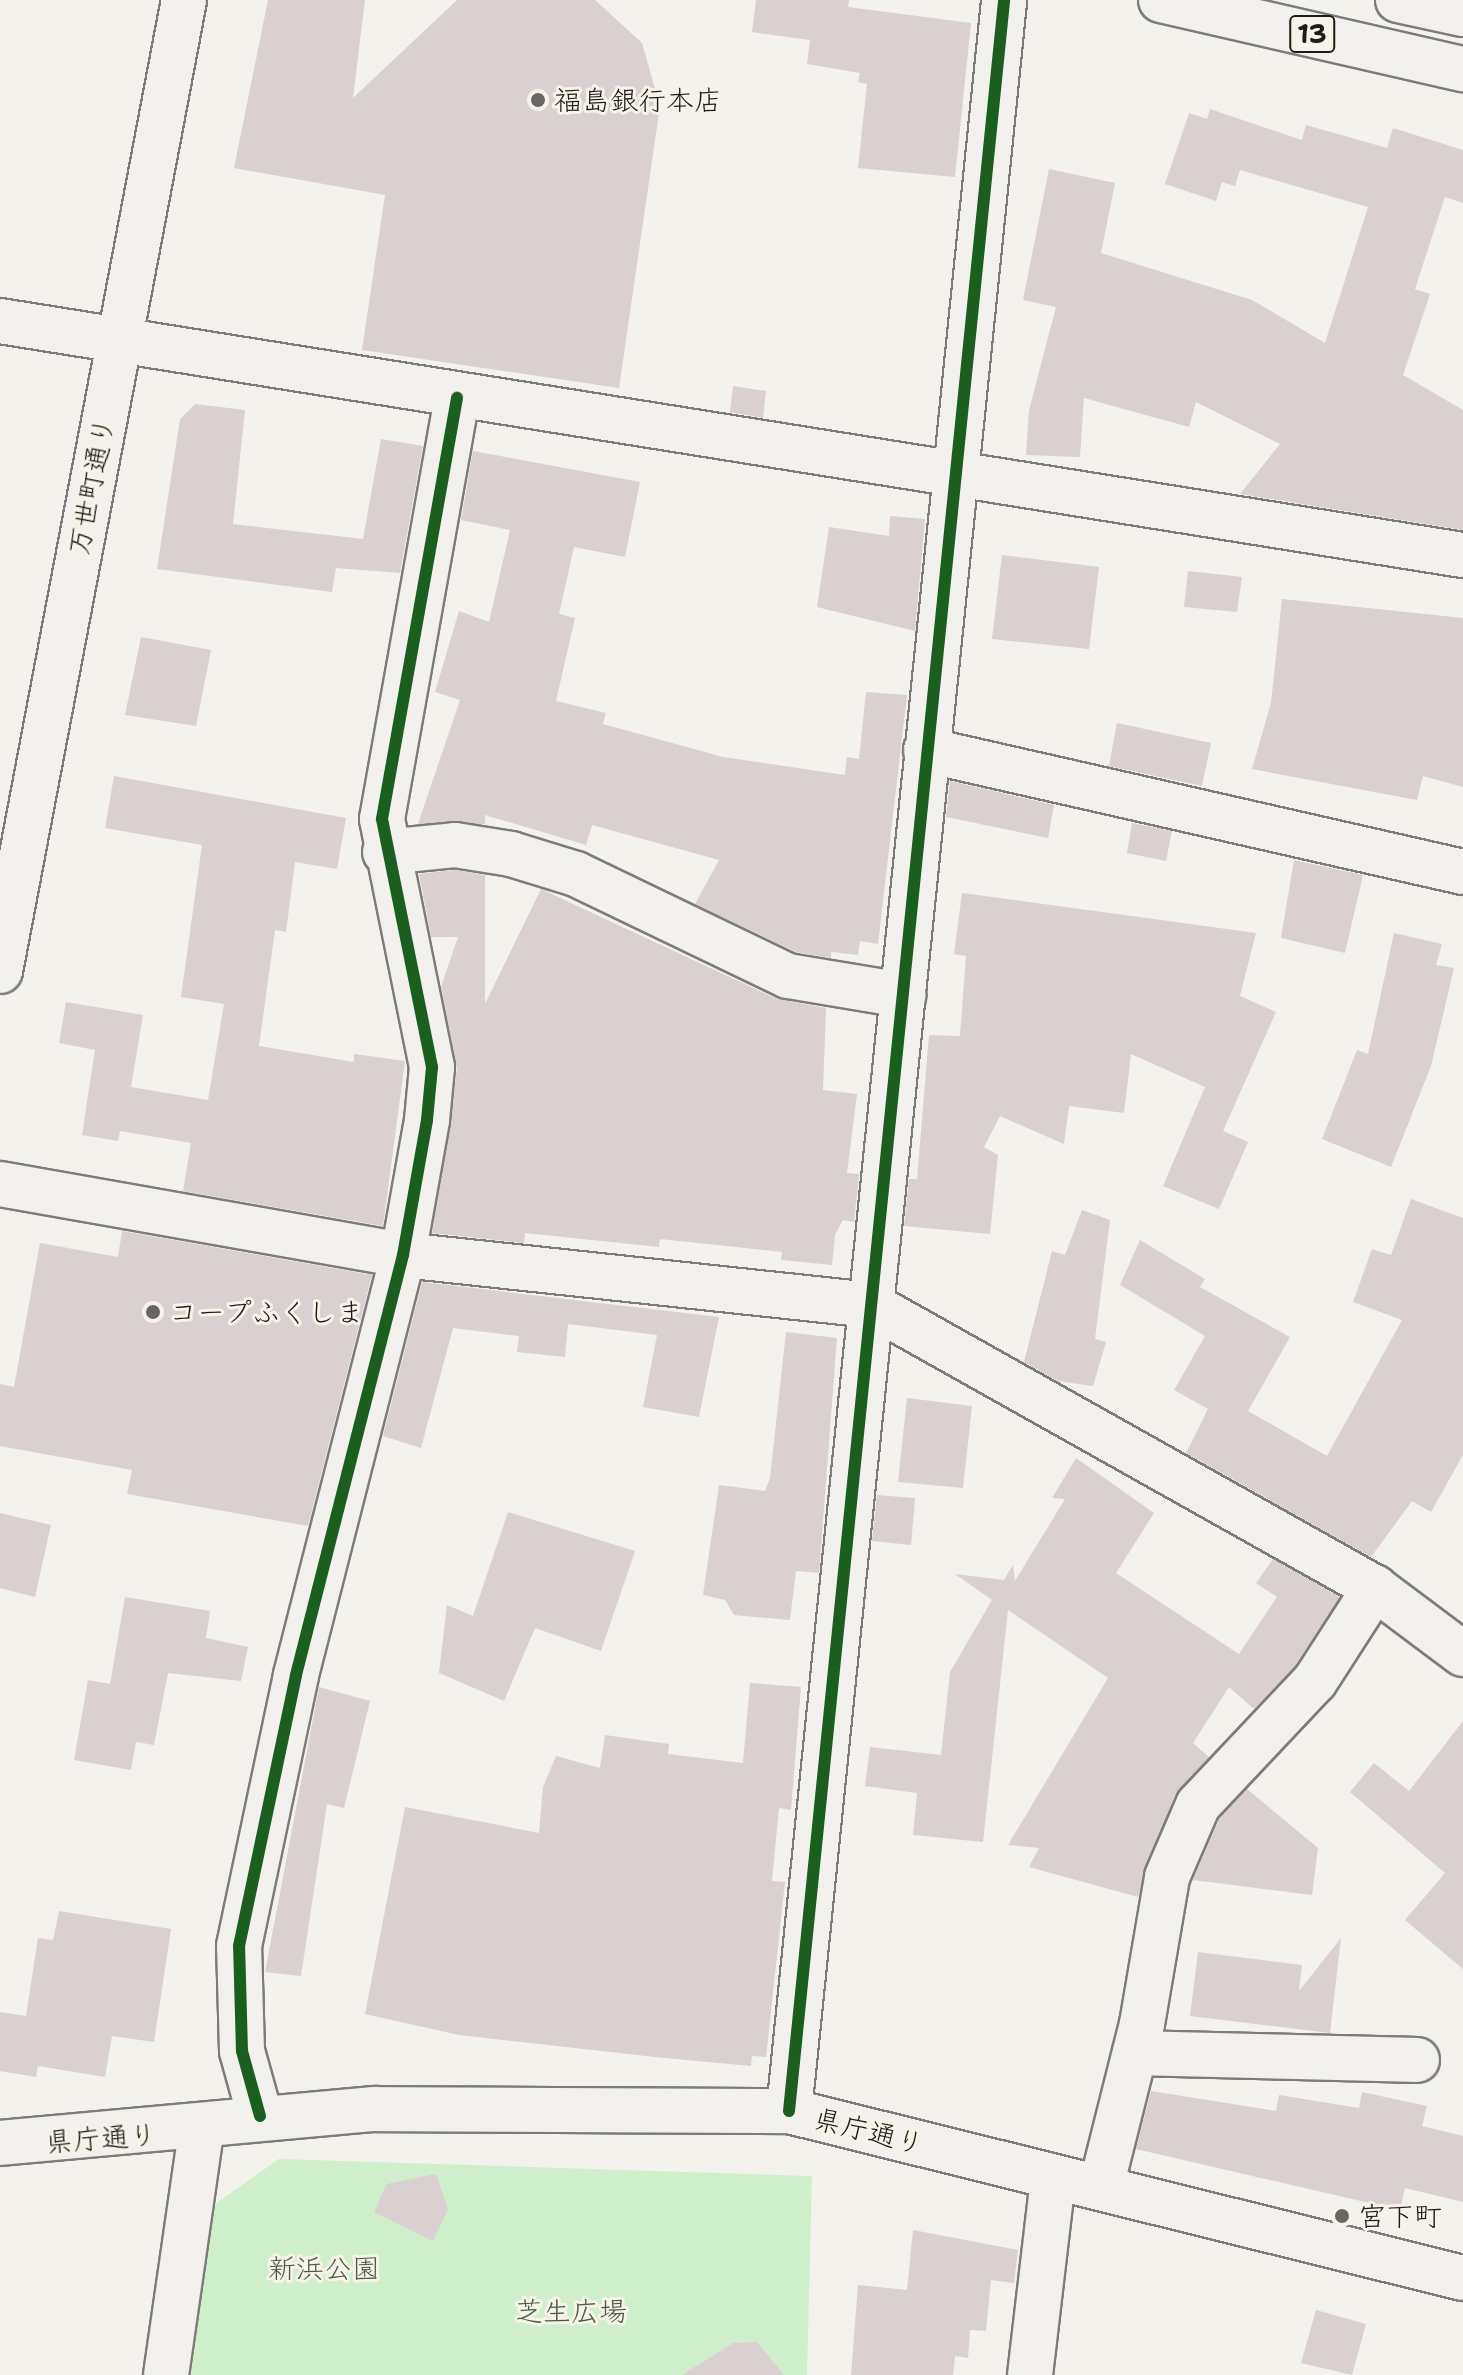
<!DOCTYPE html>
<meta charset="utf-8">
<style>
body{margin:0}
#map{position:relative;width:1463px;height:2375px;overflow:hidden;background:#f4f2ec;font-family:"Shantell Sans","Klee One",sans-serif}
div>[style]{position:absolute}
.green>*{inset:0;background:#cfefcc}
.building>*{inset:0;background:#dacfd1}
.roads{filter:drop-shadow(2px 0 #7d7c7a) drop-shadow(-2px 0 #7d7c7a) drop-shadow(0 2px #7d7c7a) drop-shadow(0 -2px #7d7c7a)}
.street>*{height:44px;margin:-22px;padding:0 22px;transform-origin:22px;border-radius:22px;background:#f2f1ed}
.secondary>*{height:44px;margin:-22px;padding:0 22px;transform-origin:22px;border-radius:22px;background:#f2f1ed}
.highway>*{height:44px;margin:-22px;padding:0 22px;transform-origin:22px;border-radius:22px;background:#f2f1ed}
.cycleway>*{height:12px;margin:-6px;padding:0 6px;transform-origin:6px;border-radius:6px;background:#1b5e20}
.dots>*{width:22px;height:22px;translate:-50% -50%;box-sizing:border-box;border:4px solid #f7f3e8;border-radius:50%}
span{translate:-50% -50%;white-space:nowrap;text-align:center;line-height:1.15;-webkit-text-stroke:6px #f7f3e8;paint-order:stroke}
.shield-label span{padding:2px 6px;background:#f7f3e8;border:2px solid;border-radius:6px;-webkit-text-stroke-width:0}
.shield-label{font-size:26px;color:#1c1c1c;font-weight:700}
.poi-label{font-size:28px;color:#1c1c1c}
.left{translate:0 -50%;text-align:left}
.street-label{font-size:28px;color:#1c1c1c}
.park-label{font-size:28px;color:#495b49}
</style>
<div id="map">
<div class="green">
<i style="clip-path:polygon(279px 2159px,812px 2176px,807px 2375px,191px 2375px,212px 2206px)"></i>
</div>
<div class="building">
<i style="clip-path:polygon(268px 0,365px 0,353px 98px,457px 0,595px 0,642px 43px,660px 106px,619px 388px,362px 350px,385px 195px,234px 168px)"></i>
<i style="clip-path:polygon(756px 0,849px 0,848px 7px,971px 23px,955px 177px,858px 168px,867px 84px,858px 82px,860px 73px,807px 64px,810px 40px,752px 32px)"></i>
<i style="clip-path:polygon(1210px 109px,1302px 140px,1306px 125px,1387px 148px,1393px 128px,1463px 150px,1463px 203px,1445px 197px,1415px 289px,1430px 294px,1403px 375px,1463px 410px,1463px 530px,1240px 494px,1280px 444px,1196px 402px,1189px 427px,1084px 398px,1080px 457px,1026px 455px,1029px 410px,1056px 307px,1023px 300px,1049px 169px,1115px 183px,1101px 253px,1252px 300px,1325px 343px,1368px 207px,1240px 170px,1235px 186px,1222px 182px,1216px 201px,1165px 184px,1189px 113px,1207px 119px)"></i>
<i style="clip-path:polygon(733px 386px,766px 391px,763px 418px,730px 412px)"></i>
<i style="clip-path:polygon(195px 404px,245px 410px,233px 524px,363px 539px,381px 439px,423px 446px,400px 573px,336px 568px,332px 592px,157px 569px,180px 419px)"></i>
<i style="clip-path:polygon(473px 451px,640px 482px,625px 557px,574px 547px,559px 614px,575px 618px,556px 701px,606px 713px,603px 724px,723px 757px,845px 775px,847px 757px,859px 759px,866px 692px,907px 695px,878px 944px,860px 941px,858px 955px,831px 952px,831px 958px,796px 952px,695px 904px,719px 860px,592px 825px,586px 845px,485px 815px,485px 824px,418px 824px,460px 700px,435px 692px,459px 611px,489px 622px,510px 530px,461px 520px)"></i>
<i style="clip-path:polygon(890px 516px,925px 519px,915px 631px,817px 607px,829px 527px,889px 536px)"></i>
<i style="clip-path:polygon(1002px 555px,1099px 567px,1089px 649px,992px 639px)"></i>
<i style="clip-path:polygon(1188px 571px,1242px 577px,1237px 612px,1184px 607px)"></i>
<i style="clip-path:polygon(1282px 599px,1463px 618px,1463px 787px,1423px 776px,1417px 800px,1252px 769px,1271px 703px)"></i>
<i style="clip-path:polygon(141px 637px,211px 650px,196px 726px,125px 715px)"></i>
<i style="clip-path:polygon(1117px 723px,1211px 743px,1202px 786px,1109px 766px)"></i>
<i style="clip-path:polygon(114px 776px,346px 818px,337px 869px,295px 862px,286px 932px,275px 930px,259px 1046px,354px 1062px,354px 1054px,405px 1061px,383px 1226px,183px 1191px,191px 1143px,120px 1131px,118px 1141px,82px 1135px,95px 1050px,59px 1043px,66px 1002px,143px 1015px,131px 1087px,208px 1100px,224px 1004px,181px 997px,202px 845px,105px 828px)"></i>
<i style="clip-path:polygon(950px 781px,1054px 805px,1048px 838px,946px 817px)"></i>
<i style="clip-path:polygon(1132px 823px,1172px 831px,1166px 861px,1127px 853px)"></i>
<i style="clip-path:polygon(1294px 860px,1363px 875px,1345px 953px,1281px 938px)"></i>
<i style="clip-path:polygon(454px 870px,485px 875px,485px 1004px,541px 889px,777px 999px,826px 1008px,823px 1090px,857px 1094px,847px 1173px,859px 1174px,854px 1222px,843px 1220px,835px 1235px,832px 1265px,781px 1260px,782px 1252px,660px 1239px,659px 1247px,525px 1233px,524px 1243px,432px 1233px,457px 1069px,441px 987px,458px 937px,431px 937px,419px 874px)"></i>
<i style="clip-path:polygon(962px 893px,1256px 933px,1240px 996px,1276px 1012px,1223px 1131px,1248px 1142px,1219px 1209px,1163px 1186px,1205px 1087px,1131px 1054px,1124px 1113px,1069px 1106px,1064px 1144px,1000px 1116px,984px 1147px,998px 1155px,990px 1234px,904px 1226px,909px 1179px,917px 1179px,929px 1035px,960px 1036px,966px 956px,954px 954px)"></i>
<i style="clip-path:polygon(1394px 933px,1442px 944px,1436px 965px,1454px 968px,1431px 1066px,1391px 1167px,1322px 1139px,1357px 1050px,1368px 1054px)"></i>
<i style="clip-path:polygon(1411px 1199px,1463px 1218px,1463px 1455px,1431px 1512px,1412px 1501px,1371px 1557px,1186px 1453px,1208px 1409px,1174px 1390px,1205px 1336px,1120px 1285px,1140px 1240px,1205px 1279px,1200px 1287px,1290px 1337px,1248px 1411px,1327px 1456px,1402px 1320px,1353px 1302px,1372px 1249px,1391px 1255px)"></i>
<i style="clip-path:polygon(1082px 1210px,1110px 1220px,1095px 1339px,1106px 1342px,1093px 1386px,1058px 1381px,1024px 1362px,1052px 1251px,1065px 1255px)"></i>
<i style="clip-path:polygon(122px 1231px,372px 1275px,308px 1526px,127px 1494px,132px 1470px,0 1446px,0 1384px,14px 1387px,40px 1243px,118px 1257px)"></i>
<i style="clip-path:polygon(422px 1282px,719px 1317px,699px 1417px,643px 1407px,657px 1335px,568px 1324px,565px 1357px,517px 1352px,519px 1336px,453px 1328px,421px 1448px,383px 1436px)"></i>
<i style="clip-path:polygon(786px 1332px,837px 1338px,819px 1573px,796px 1571px,790px 1620px,734px 1615px,725px 1600px,703px 1595px,719px 1485px,765px 1491px,770px 1478px)"></i>
<i style="clip-path:polygon(907px 1398px,972px 1406px,963px 1488px,898px 1482px)"></i>
<i style="clip-path:polygon(1076px 1458px,1154px 1513px,1116px 1573px,1239px 1654px,1277px 1597px,1256px 1583px,1273px 1559px,1340px 1597px,1295px 1666px,1254px 1709px,1229px 1687px,1193px 1743px,1209px 1757px,1175px 1795px,1138px 1897px,1029px 1867px,1039px 1848px,1008px 1845px,1108px 1678px,1008px 1610px,983px 1842px,913px 1835px,917px 1793px,865px 1786px,870px 1747px,941px 1755px,950px 1672px,992px 1600px,955px 1574px,1004px 1580px,1013px 1565px,1015px 1581px,1065px 1499px,1052px 1498px)"></i>
<i style="clip-path:polygon(877px 1495px,915px 1498px,911px 1545px,872px 1541px)"></i>
<i style="clip-path:polygon(508px 1512px,635px 1551px,601px 1651px,535px 1628px,504px 1701px,439px 1673px,447px 1605px,473px 1616px)"></i>
<i style="clip-path:polygon(0 1513px,51px 1525px,35px 1597px,0 1588px)"></i>
<i style="clip-path:polygon(125px 1597px,210px 1611px,206px 1638px,248px 1647px,241px 1681px,168px 1673px,154px 1745px,136px 1742px,131px 1770px,74px 1760px,88px 1680px,110px 1684px)"></i>
<i style="clip-path:polygon(750px 1683px,801px 1687px,791px 1810px,779px 1808px,772px 1881px,785px 1882px,766px 2057px,752px 2056px,751px 2066px,655px 2057px,459px 2035px,365px 2014px,405px 1807px,539px 1833px,543px 1787px,556px 1756px,600px 1768px,605px 1735px,669px 1744px,668px 1754px,743px 1763px)"></i>
<i style="clip-path:polygon(319px 1687px,370px 1701px,344px 1808px,327px 1804px,301px 1976px,265px 1972px)"></i>
<i style="clip-path:polygon(1463px 1721px,1463px 1969px,1405px 1920px,1445px 1873px,1350px 1792px,1374px 1763px,1409px 1791px)"></i>
<i style="clip-path:polygon(1247px 1789px,1318px 1848px,1312px 1895px,1193px 1880px,1219px 1819px)"></i>
<i style="clip-path:polygon(59px 1911px,171px 1929px,154px 2042px,112px 2036px,105px 2077px,38px 2066px,36px 2077px,0 2071px,0 2012px,26px 2016px,38px 1938px,53px 1940px)"></i>
<i style="clip-path:polygon(1341px 1938px,1330px 2033px,1190px 2016px,1198px 1952px,1302px 1965px,1299px 1991px)"></i>
<i style="clip-path:polygon(1151px 2091px,1276px 2111px,1279px 2095px,1359px 2108px,1362px 2092px,1427px 2106px,1422px 2126px,1463px 2136px,1463px 2202px,1405px 2188px,1400px 2210px,1136px 2149px)"></i>
<i style="clip-path:polygon(436px 2174px,448px 2209px,433px 2241px,374px 2212px,387px 2184px)"></i>
<i style="clip-path:polygon(913px 2230px,1018px 2250px,1014px 2283px,991px 2280px,986px 2331px,970px 2330px,968px 2358px,955px 2356px,953px 2375px,851px 2375px,858px 2285px,907px 2290px)"></i>
<i style="clip-path:polygon(1316px 2310px,1366px 2324px,1352px 2375px,1301px 2363px)"></i>
<i style="clip-path:polygon(757px 2342px,784px 2375px,682px 2375px,733px 2343px)"></i>
</div>
<div class="roads">
<div class="street">
<i style="left:0;top:321px;width:1482px;rotate:9.09deg"></i>
<i style="left:926px;top:750px;width:551px;rotate:12.8deg"></i>
<i style="left:385px;top:852px;width:70px;rotate:-5.7deg"></i>
<i style="left:455px;top:845px;width:57px;rotate:9.1deg"></i>
<i style="left:511px;top:854px;width:68px;rotate:17.1deg"></i>
<i style="left:576px;top:874px;width:235px;rotate:25.7deg"></i>
<i style="left:788px;top:976px;width:117px;rotate:9.4deg"></i>
<i style="left:0;top:1184px;width:409px;rotate:10deg"></i>
<i style="left:403px;top:1255px;width:471px;rotate:6.1deg"></i>
<i style="left:871px;top:1305px;width:578px;rotate:29.31deg"></i>
<i style="left:1375px;top:1588px;width:110px;rotate:36.9deg"></i>
<i style="left:1135px;top:2053px;width:282px;rotate:1.4deg"></i>
<i style="left:789px;top:2111px;width:2122px;rotate:-84.18deg"></i>
<i style="left:260px;top:2116px;width:67px;rotate:-105.5deg"></i>
<i style="left:242px;top:2051px;width:105px;rotate:-91.6deg"></i>
<i style="left:239px;top:1946px;width:277px;rotate:-78.1deg"></i>
<i style="left:296px;top:1675px;width:433px;rotate:-75.7deg"></i>
<i style="left:403px;top:1255px;width:137px;rotate:-79.9deg"></i>
<i style="left:427px;top:1120px;width:53px;rotate:-84.6deg"></i>
<i style="left:432px;top:1067px;width:253px;rotate:-101.4deg"></i>
<i style="left:382px;top:819px;width:428px;rotate:-79.9deg"></i>
<i style="left:1101px;top:2187px;width:168px;rotate:-75.9deg"></i>
<i style="left:1142px;top:2024px;width:149px;rotate:-80.3deg"></i>
<i style="left:1167px;top:1877px;width:78px;rotate:-66.7deg"></i>
<i style="left:1198px;top:1805px;width:170px;rotate:-46.7deg"></i>
<i style="left:1315px;top:1681px;width:111px;rotate:-57.2deg"></i>
<i style="left:166px;top:2375px;width:246px;rotate:-81.8deg"></i>
<i style="left:1030px;top:2375px;width:198px;rotate:-83.3deg"></i>
</div>
<div class="secondary">
<i style="left:0;top:971px;width:988px;rotate:-79.27deg"></i>
<i style="left:0;top:2143px;width:376px;rotate:-5.2deg"></i>
<i style="left:374px;top:2109px;width:415px;rotate:0.3deg"></i>
<i style="left:789px;top:2111px;width:694px;rotate:13.92deg"></i>
</div>
<div class="highway">
<i style="left:1161px;top:0;width:310px;rotate:12.9deg"></i>
<i style="left:1398px;top:0;width:66px;rotate:12.2deg"></i>
</div>
</div>
<div class="cycleway">
<i style="left:789px;top:2111px;width:2122px;rotate:-84.18deg"></i>
<i style="left:260px;top:2116px;width:67px;rotate:-105.5deg"></i>
<i style="left:242px;top:2051px;width:105px;rotate:-91.6deg"></i>
<i style="left:239px;top:1946px;width:277px;rotate:-78.1deg"></i>
<i style="left:296px;top:1675px;width:433px;rotate:-75.7deg"></i>
<i style="left:403px;top:1255px;width:137px;rotate:-79.9deg"></i>
<i style="left:427px;top:1120px;width:53px;rotate:-84.6deg"></i>
<i style="left:432px;top:1067px;width:253px;rotate:-101.4deg"></i>
<i style="left:382px;top:819px;width:428px;rotate:-79.9deg"></i>
</div>
<div class="dots">
<i style="left:538px;top:100px;background:#686765"></i>
<i style="left:153px;top:1312px;background:#686765"></i>
<i style="left:1342px;top:2216px;background:#686765"></i>
</div>
<div class="shield-label">
<span style="left:1312px;top:34px">13</span>
</div>
<div class="poi-label">
<span class="left" style="left:554px;top:100px">福島銀行本店</span>
<span class="left" style="left:169px;top:1312px">コープふくしま</span>
<span class="left" style="left:1358px;top:2216px">宮下町</span>
</div>
<div class="street-label">
<span style="left:91px;top:486px;rotate:-79deg">万世町通り</span>
<span style="left:869px;top:2131px;rotate:14deg">県庁通り</span>
<span style="left:101px;top:2138px;rotate:-4deg">県庁通り</span>
</div>
<div class="park-label">
<span style="left:324px;top:2268px">新浜公園</span>
<span style="left:571px;top:2311px">芝生広場</span>
</div>
</div>
